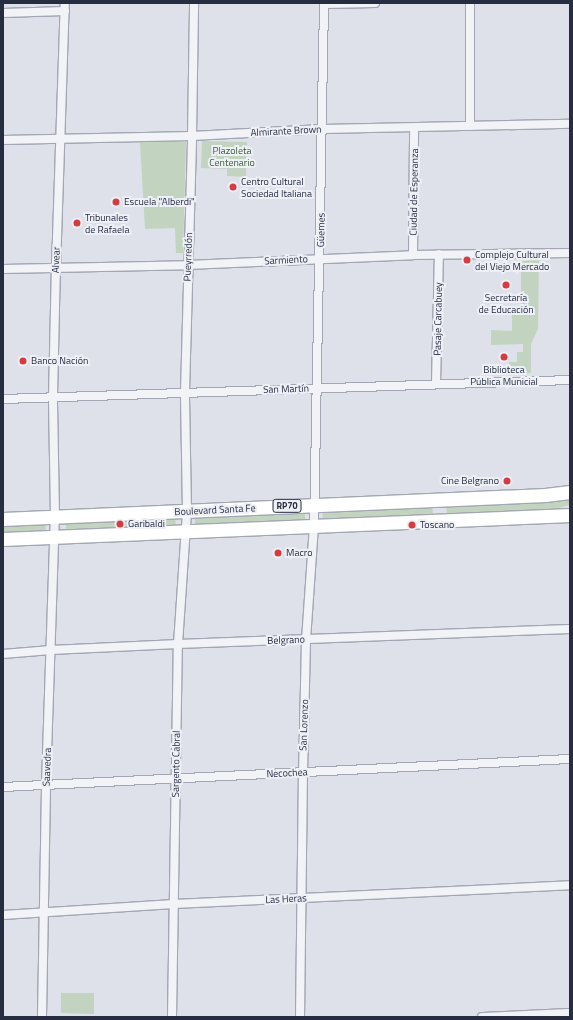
<!DOCTYPE html>
<meta charset="utf-8">
<style>
body{margin:0}
#map{position:relative;width:573px;height:1020px;overflow:hidden;background:#dee1e9;font-family:"Titillium Web",sans-serif}
div>[style]{position:absolute}
.green>*{inset:0;background:#c2d3bf}
.roads{filter:drop-shadow(1px 0 #a3a7b3) drop-shadow(-1px 0 #a3a7b3) drop-shadow(0 1px #a3a7b3) drop-shadow(0 -1px #a3a7b3)}
.street>*{height:8px;margin:-4px;padding:0 4px;transform-origin:4px;border-radius:4px;background:#f1f3f7}
.primary>*{height:13px;margin:-6.5px;padding:0 6.5px;transform-origin:6.5px;border-radius:6.5px;background:#fff}
.dots>*{width:11px;height:11px;translate:-50% -50%;box-sizing:border-box;border:2px solid #eef0f6;border-radius:50%}
span{translate:-50% -50%;white-space:nowrap;text-align:center;line-height:1.15;-webkit-text-stroke:4px #eef0f6;paint-order:stroke}
.shield-label span{padding:1px 3px;background:#eef0f6;border:1px solid;border-radius:3px;-webkit-text-stroke-width:0}
.shield-label{font-size:9px;color:#262d41;font-weight:700}
.street-label{font-size:10px;color:#262d41}
.park-label{font-size:10px;color:#365d33}
.poi-label{font-size:10px;color:#262d41}
.left{translate:0 -50%;text-align:left}
.right{translate:-100% -50%;text-align:right}
.frame{position:absolute;inset:0;border:4px solid #262d41;pointer-events:none}
</style>
<div id="map">
<div class="green">
<i style="clip-path:polygon(202px 141px,247px 142px,246px 177px,227px 176px,227px 169px,201px 168px)"></i>
<i style="clip-path:polygon(186px 142px,183px 253px,176px 253px,175px 228px,145px 229px,140px 142px)"></i>
<i style="clip-path:polygon(539px 260px,538px 329px,531px 344px,531px 373px,509px 374px,509px 362px,517px 362px,517px 352px,523px 352px,523px 344px,491px 345px,491px 330px,512px 331px,512px 309px,521px 309px,521px 261px)"></i>
<i style="clip-path:polygon(570px 497px,570px 505px,551px 510px,447px 514px,446px 505px,554px 501px)"></i>
<i style="clip-path:polygon(432px 505px,433px 515px,323px 519px,322px 510px)"></i>
<i style="clip-path:polygon(305px 511px,305px 521px,195px 525px,195px 516px)"></i>
<i style="clip-path:polygon(175px 517px,176px 526px,66px 531px,66px 521px)"></i>
<i style="clip-path:polygon(45px 522px,46px 532px,3px 534px,3px 524px)"></i>
<i style="clip-path:polygon(61px 993px,94px 993px,94px 1014px,61px 1013px)"></i>
</div>
<div class="roads">
<div class="street">
<i style="left:470px;top:3px;width:123px;rotate:90deg"></i>
<i style="left:324px;top:4px;width:51px;rotate:-1.1deg"></i>
<i style="left:3px;top:13px;width:62px;rotate:-1.8deg"></i>
<i style="left:3px;top:140px;width:189px;rotate:-1.2deg"></i>
<i style="left:192px;top:136px;width:131px;rotate:-3.1deg"></i>
<i style="left:323px;top:129px;width:247px;rotate:-1.2deg"></i>
<i style="left:413px;top:255px;width:127px;rotate:-89.5deg"></i>
<i style="left:3px;top:269px;width:184px;rotate:-1.2deg"></i>
<i style="left:187px;top:265px;width:226px;rotate:-2.5deg"></i>
<i style="left:413px;top:255px;width:157px;rotate:-0.7deg"></i>
<i style="left:436px;top:383px;width:129px;rotate:-88.7deg"></i>
<i style="left:3px;top:399px;width:567px;rotate:-1.92deg"></i>
<i style="left:3px;top:654px;width:48px;rotate:-4.8deg"></i>
<i style="left:51px;top:650px;width:127px;rotate:-2.7deg"></i>
<i style="left:178px;top:644px;width:392px;rotate:-2.2deg"></i>
<i style="left:3px;top:787px;width:568px;rotate:-2.83deg"></i>
<i style="left:3px;top:915px;width:171px;rotate:-3.7deg"></i>
<i style="left:174px;top:904px;width:396px;rotate:-2.7deg"></i>
<i style="left:42px;top:1017px;width:233px;rotate:-89deg"></i>
<i style="left:46px;top:784px;width:268px;rotate:-88.1deg"></i>
<i style="left:55px;top:516px;width:120px;rotate:-91deg"></i>
<i style="left:53px;top:396px;width:128px;rotate:-88.7deg"></i>
<i style="left:56px;top:268px;width:265px;rotate:-88.1deg"></i>
<i style="left:172px;top:1017px;width:373px;rotate:-89.1deg"></i>
<i style="left:178px;top:644px;width:133px;rotate:-86.1deg"></i>
<i style="left:187px;top:511px;width:119px;rotate:-91deg"></i>
<i style="left:185px;top:392px;width:256px;rotate:-88.4deg"></i>
<i style="left:192px;top:136px;width:133px;rotate:-89.1deg"></i>
<i style="left:300px;top:1017px;width:244px;rotate:-89.3deg"></i>
<i style="left:303px;top:773px;width:133px;rotate:-88.7deg"></i>
<i style="left:306px;top:640px;width:114px;rotate:-86deg"></i>
<i style="left:314px;top:526px;width:523px;rotate:-88.9deg"></i>
<i style="left:482px;top:1017px;width:88px;rotate:-2.6deg"></i>
</div>
<div class="primary">
<i style="left:3px;top:519px;width:543px;rotate:-2.54deg"></i>
<i style="left:545px;top:495px;width:25px;rotate:-7deg"></i>
<i style="left:3px;top:539px;width:568px;rotate:-2.42deg"></i>
</div>
</div>
<div class="dots">
<i style="left:233px;top:187px;background:#d63b40"></i>
<i style="left:116px;top:202px;background:#d63b40"></i>
<i style="left:77px;top:223px;background:#d63b40"></i>
<i style="left:467px;top:260px;background:#d63b40"></i>
<i style="left:506px;top:285px;background:#d63b40"></i>
<i style="left:504px;top:357px;background:#d63b40"></i>
<i style="left:23px;top:361px;background:#d63b40"></i>
<i style="left:507px;top:481px;background:#d63b40"></i>
<i style="left:120px;top:524px;background:#d63b40"></i>
<i style="left:412px;top:525px;background:#d63b40"></i>
<i style="left:278px;top:553px;background:#d63b40"></i>
</div>
<div class="shield-label">
<span style="left:287px;top:506px">RP70</span>
</div>
<div class="street-label">
<span style="left:286px;top:131px;rotate:-3deg">Almirante Brown</span>
<span style="left:414px;top:192px;rotate:-89deg">Ciudad de Esperanza</span>
<span style="left:321px;top:230px;rotate:-89deg">Güemes</span>
<span style="left:188px;top:257px;rotate:-88deg">Pueyrredón</span>
<span style="left:56px;top:260px;rotate:-88deg">Alvear</span>
<span style="left:286px;top:260px;rotate:-3deg">Sarmiento</span>
<span style="left:438px;top:319px;rotate:-89deg">Pasaje Carcabuey</span>
<span style="left:286px;top:389px;rotate:-2deg">San Martín</span>
<span style="left:215px;top:510px;rotate:-3deg">Boulevard Santa Fe</span>
<span style="left:286px;top:640px;rotate:-2deg">Belgrano</span>
<span style="left:304px;top:725px;rotate:-88deg">San Lorenzo</span>
<span style="left:176px;top:764px;rotate:-89deg">Sargento Cabral</span>
<span style="left:47px;top:767px;rotate:-88deg">Saavedra</span>
<span style="left:287px;top:773px;rotate:-3deg">Necochea</span>
<span style="left:286px;top:899px;rotate:-3deg">Las Heras</span>
</div>
<div class="park-label">
<span style="left:232px;top:156px">Plazoleta<br>Centenario</span>
</div>
<div class="poi-label">
<span class="left" style="left:241px;top:187px">Centro Cultural<br>Sociedad Italiana</span>
<span class="left" style="left:124px;top:202px">Escuela "Alberdi"</span>
<span class="left" style="left:85px;top:223px">Tribunales<br>de Rafaela</span>
<span class="left" style="left:475px;top:260px">Complejo Cultural<br>del Viejo Mercado</span>
<span style="left:506px;top:303px">Secretaría<br>de Educación</span>
<span class="left" style="left:31px;top:361px">Banco Nación</span>
<span style="left:504px;top:375px">Biblioteca<br>Pública Municial</span>
<span class="right" style="left:499px;top:481px">Cine Belgrano</span>
<span class="left" style="left:128px;top:524px">Garibaldi</span>
<span class="left" style="left:420px;top:525px">Toscano</span>
<span class="left" style="left:286px;top:553px">Macro</span>
</div>
<div class="frame"></div>
</div>
